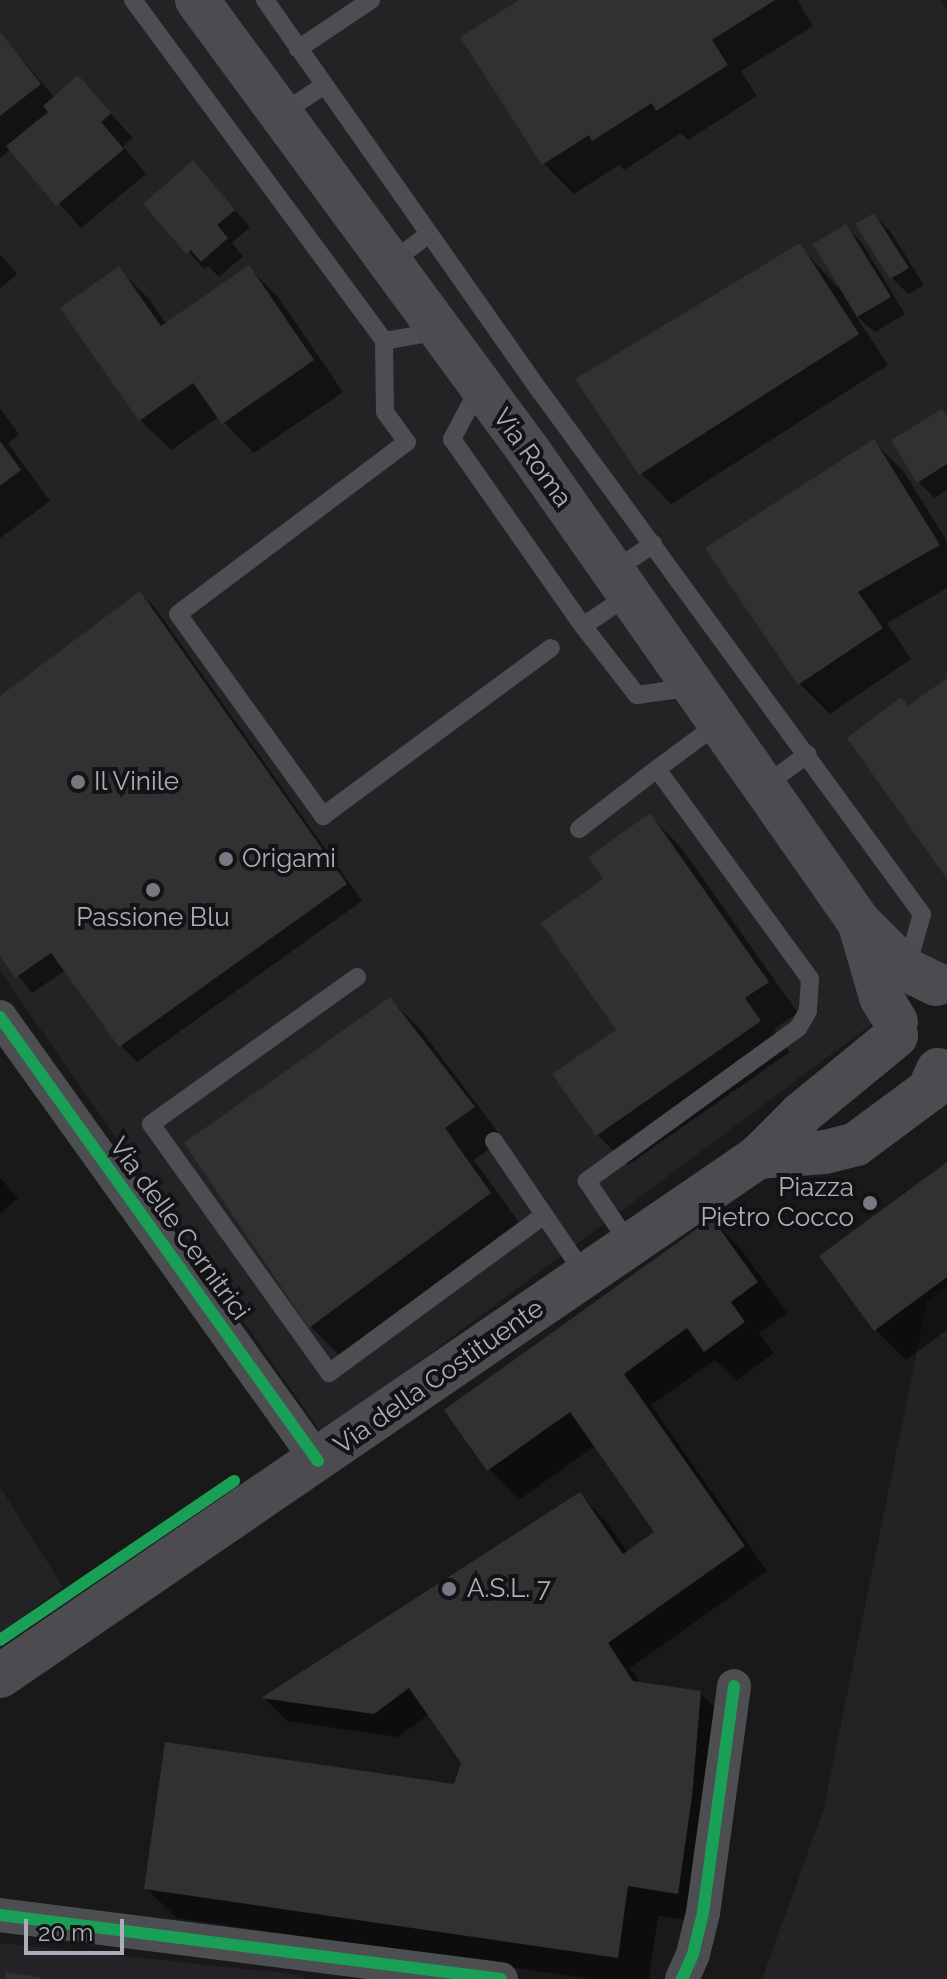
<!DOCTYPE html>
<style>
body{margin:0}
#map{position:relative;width:947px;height:1979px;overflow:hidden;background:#191919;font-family:Raleway,sans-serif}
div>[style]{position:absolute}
.built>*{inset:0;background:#232325}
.shadow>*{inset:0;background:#0007}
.building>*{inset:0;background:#313131}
.lane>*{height:18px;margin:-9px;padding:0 9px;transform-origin:9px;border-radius:9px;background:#4d4e52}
.street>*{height:34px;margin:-17px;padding:0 17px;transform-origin:17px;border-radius:17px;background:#4d4e52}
.secondary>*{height:44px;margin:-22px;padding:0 22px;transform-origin:22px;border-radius:22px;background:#4c4c50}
.cycleway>*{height:12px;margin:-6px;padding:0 6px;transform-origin:6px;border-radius:6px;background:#1a9f57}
.dots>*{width:22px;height:22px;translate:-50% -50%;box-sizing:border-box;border:4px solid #131315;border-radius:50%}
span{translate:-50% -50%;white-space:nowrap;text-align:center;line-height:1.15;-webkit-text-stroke:8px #131315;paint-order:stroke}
.street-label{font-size:26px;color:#aaadba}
.poi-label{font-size:26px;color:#aaadba}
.left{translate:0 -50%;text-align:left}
.right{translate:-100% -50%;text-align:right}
.scale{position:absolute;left:24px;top:1919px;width:100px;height:36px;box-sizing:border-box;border:4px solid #aaadba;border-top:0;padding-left:10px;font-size:24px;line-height:28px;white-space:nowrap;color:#aaadba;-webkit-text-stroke:6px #131315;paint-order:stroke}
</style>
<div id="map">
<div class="built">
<i style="clip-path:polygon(0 0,941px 0,947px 11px,947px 968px,322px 1434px,0 971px)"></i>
<i style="clip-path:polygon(947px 1287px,947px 1979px,762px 1979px,824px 1808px,927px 1301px)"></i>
<i style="clip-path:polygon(0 1487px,63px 1587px,0 1633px)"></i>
<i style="clip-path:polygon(0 1943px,303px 1975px,303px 1979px,0 1979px)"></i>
</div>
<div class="shadow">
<i style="clip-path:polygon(523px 0,797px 0,813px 26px,741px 71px,757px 96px,688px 140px,681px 133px,624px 170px,619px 165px,574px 194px,543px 163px)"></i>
<i style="clip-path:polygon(0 34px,55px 98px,78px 78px,133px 138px,123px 146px,146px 174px,81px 228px,11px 149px,0 158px)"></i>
<i style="clip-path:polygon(193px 163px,250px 227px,232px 243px,243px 256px,219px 277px,208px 266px,204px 269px,145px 204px)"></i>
<i style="clip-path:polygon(874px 215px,890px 231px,924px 285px,908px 294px,892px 278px,858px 225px)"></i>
<i style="clip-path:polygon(846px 227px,862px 243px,905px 314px,875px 332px,855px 315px,888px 365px,671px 504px,641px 473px,799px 245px,837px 287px,840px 285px)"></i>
<i style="clip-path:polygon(0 254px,17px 274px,0 289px)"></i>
<i style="clip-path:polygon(249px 268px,279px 298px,343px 392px,254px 453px,219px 417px,171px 450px,140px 420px,119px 269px,149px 299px,167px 325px)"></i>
<i style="clip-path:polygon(0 408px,19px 434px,8px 443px,50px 501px,0 538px)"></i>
<i style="clip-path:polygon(947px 417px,947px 490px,934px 498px,918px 481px)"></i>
<i style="clip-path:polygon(873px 441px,904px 472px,947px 541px,947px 588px,887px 623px,911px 659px,830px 714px,800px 684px)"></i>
<i style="clip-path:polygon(140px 593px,156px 609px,362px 901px,137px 1062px,121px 1046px,66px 970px,32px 993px,0 953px,0 698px)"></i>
<i style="clip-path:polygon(650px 816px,680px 846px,798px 1013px,774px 1029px,790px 1052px,628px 1165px,597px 1135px,618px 1031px,606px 880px)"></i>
<i style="clip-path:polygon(390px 999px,420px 1029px,503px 1139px,474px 1160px,520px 1224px,341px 1357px,311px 1327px,187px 1144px)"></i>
<i style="clip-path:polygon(947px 1164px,947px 1330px,906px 1360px,876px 1330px,822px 1257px)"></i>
<i style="clip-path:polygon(0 1178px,18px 1198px,0 1213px)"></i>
<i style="clip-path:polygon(712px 1220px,742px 1251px,787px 1313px,759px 1333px,774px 1353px,736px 1381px,715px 1360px,651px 1405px,767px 1571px,630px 1668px,641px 1684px,700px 1693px,724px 1717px,708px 1923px,658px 1916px,649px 1979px,591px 1979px,177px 1918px,146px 1888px,457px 1790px,463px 1763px,429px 1714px,398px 1737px,287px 1721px,264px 1698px,580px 1495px,604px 1519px,628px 1553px,657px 1532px,596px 1445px,519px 1500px,489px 1469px)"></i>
</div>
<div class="building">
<i style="clip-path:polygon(519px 0,775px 0,712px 40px,728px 65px,656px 111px,652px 103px,592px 141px,589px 135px,542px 165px,460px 37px)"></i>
<i style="clip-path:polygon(0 32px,41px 84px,0 116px)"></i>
<i style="clip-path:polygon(78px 75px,111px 113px,101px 122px,124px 149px,56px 206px,6px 146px,48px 112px,43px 106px)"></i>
<i style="clip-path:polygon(193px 160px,235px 210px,217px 225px,228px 238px,201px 262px,191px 250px,186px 254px,143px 204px)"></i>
<i style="clip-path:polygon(874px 213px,909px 268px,890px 279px,855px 224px)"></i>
<i style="clip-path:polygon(846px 224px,891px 297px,857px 317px,813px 244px)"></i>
<i style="clip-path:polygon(800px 243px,859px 334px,639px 475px,575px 379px)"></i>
<i style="clip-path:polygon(249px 265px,314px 360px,222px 424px,193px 383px,139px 421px,60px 308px,119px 266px,161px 326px)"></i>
<i style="clip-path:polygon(942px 409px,947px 417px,947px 464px,917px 483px,891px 440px)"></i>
<i style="clip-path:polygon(874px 439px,940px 545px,858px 592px,883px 628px,798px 685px,705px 548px)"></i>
<i style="clip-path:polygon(0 441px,21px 470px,0 486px)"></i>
<i style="clip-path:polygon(140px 591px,347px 884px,119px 1047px,51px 953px,15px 978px,0 956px,0 696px)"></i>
<i style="clip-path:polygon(947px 678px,947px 879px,847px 738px,901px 697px,908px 706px)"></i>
<i style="clip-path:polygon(650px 813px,769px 982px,745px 998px,761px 1021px,596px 1136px,552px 1074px,616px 1030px,541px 923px,603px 879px,588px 857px)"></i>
<i style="clip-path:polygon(390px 997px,475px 1107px,445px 1128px,491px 1193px,309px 1328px,184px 1143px)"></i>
<i style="clip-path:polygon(947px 1162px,947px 1277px,874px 1331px,819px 1256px)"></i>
<i style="clip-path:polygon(712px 1218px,758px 1282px,731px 1302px,745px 1322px,704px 1352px,687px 1328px,624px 1374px,745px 1546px,608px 1643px,633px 1681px,701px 1691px,692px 1797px,678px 1894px,628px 1886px,618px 1958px,144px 1889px,165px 1742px,454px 1784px,461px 1763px,409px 1688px,374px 1714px,261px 1698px,580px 1492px,623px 1554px,654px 1532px,570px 1412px,487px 1471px,444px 1410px)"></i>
<i style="clip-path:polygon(5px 1972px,40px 1977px,40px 1979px,5px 1979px)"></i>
</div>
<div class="lane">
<i style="left:133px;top:0;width:423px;rotate:53.6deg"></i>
<i style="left:384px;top:341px;width:57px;rotate:-10.1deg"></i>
<i style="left:265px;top:0;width:478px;rotate:54.9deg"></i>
<i style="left:540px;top:391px;width:648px;rotate:53.86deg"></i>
<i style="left:922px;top:914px;width:55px;rotate:105.8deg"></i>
<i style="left:298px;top:49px;width:88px;rotate:-33.9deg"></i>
<i style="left:281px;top:114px;width:50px;rotate:-33.7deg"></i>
<i style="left:390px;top:263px;width:49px;rotate:-36.6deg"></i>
<i style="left:384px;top:341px;width:71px;rotate:89.2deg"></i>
<i style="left:385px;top:412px;width:37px;rotate:54deg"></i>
<i style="left:407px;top:442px;width:286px;rotate:143.1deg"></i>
<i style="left:178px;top:614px;width:249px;rotate:54.3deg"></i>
<i style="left:323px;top:816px;width:283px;rotate:-36.4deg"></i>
<i style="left:479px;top:388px;width:58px;rotate:117.9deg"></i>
<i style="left:452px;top:439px;width:228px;rotate:55deg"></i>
<i style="left:583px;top:626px;width:88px;rotate:52deg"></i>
<i style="left:637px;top:695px;width:57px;rotate:-8.1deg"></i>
<i style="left:612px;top:572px;width:50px;rotate:-34.3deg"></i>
<i style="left:583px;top:626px;width:55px;rotate:-34deg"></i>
<i style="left:657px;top:769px;width:77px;rotate:-36.6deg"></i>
<i style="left:764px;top:786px;width:54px;rotate:-36deg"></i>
<i style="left:579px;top:829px;width:98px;rotate:-37.6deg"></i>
<i style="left:657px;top:769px;width:260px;rotate:53.9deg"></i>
<i style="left:810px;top:979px;width:32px;rotate:94deg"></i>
<i style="left:808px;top:1011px;width:20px;rotate:120deg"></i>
<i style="left:798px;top:1028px;width:261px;rotate:144.1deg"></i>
<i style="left:587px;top:1181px;width:77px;rotate:56.1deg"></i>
<i style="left:357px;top:977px;width:253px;rotate:144.5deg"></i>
<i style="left:151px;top:1124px;width:306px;rotate:54.4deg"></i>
<i style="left:329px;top:1373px;width:267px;rotate:-36.3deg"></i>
<i style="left:494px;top:1141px;width:162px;rotate:55.8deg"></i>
</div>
<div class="street">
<i style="left:0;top:1017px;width:546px;rotate:54.39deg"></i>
<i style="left:0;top:1915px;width:505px;rotate:7.28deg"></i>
<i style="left:682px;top:1979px;width:27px;rotate:-66deg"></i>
<i style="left:693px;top:1954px;width:42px;rotate:-76.3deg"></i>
<i style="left:703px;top:1913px;width:229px;rotate:-82.2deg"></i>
</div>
<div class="secondary">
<i style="left:197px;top:0;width:559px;rotate:53.66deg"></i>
<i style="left:528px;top:450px;width:576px;rotate:54.96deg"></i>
<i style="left:859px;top:922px;width:68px;rotate:45deg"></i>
<i style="left:907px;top:970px;width:32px;rotate:26deg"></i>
<i style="left:861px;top:928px;width:72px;rotate:73.8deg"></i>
<i style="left:881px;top:997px;width:29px;rotate:59deg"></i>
<i style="left:758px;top:1157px;width:67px;rotate:-4.3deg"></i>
<i style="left:825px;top:1152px;width:32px;rotate:-14deg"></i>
<i style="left:856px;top:1144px;width:91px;rotate:-36.5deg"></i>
<i style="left:929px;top:1090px;width:22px;rotate:-66deg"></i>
<i style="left:0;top:1676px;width:919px;rotate:-34.4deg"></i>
<i style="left:758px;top:1157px;width:61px;rotate:-45deg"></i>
<i style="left:801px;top:1114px;width:123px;rotate:-39.4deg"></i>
</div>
<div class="cycleway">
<i style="left:0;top:1017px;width:546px;rotate:54.39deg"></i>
<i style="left:0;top:1640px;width:283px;rotate:-34.2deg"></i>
<i style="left:0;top:1915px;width:505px;rotate:7.28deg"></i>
<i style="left:682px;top:1979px;width:27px;rotate:-66deg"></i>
<i style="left:693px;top:1954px;width:42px;rotate:-76.3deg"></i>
<i style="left:703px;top:1913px;width:229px;rotate:-82.2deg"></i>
</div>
<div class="dots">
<i style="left:78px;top:782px;background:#777982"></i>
<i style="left:226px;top:859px;background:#777982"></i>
<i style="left:153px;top:890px;background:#777982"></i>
<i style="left:870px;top:1203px;background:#777982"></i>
<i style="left:449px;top:1589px;background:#777982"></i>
</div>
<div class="street-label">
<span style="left:532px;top:458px;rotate:54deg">Via Roma</span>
<span style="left:179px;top:1229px;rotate:54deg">Via delle Cernitrici</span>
<span style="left:439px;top:1377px;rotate:-35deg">Via della Costituente</span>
</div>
<div class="poi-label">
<span class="left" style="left:94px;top:782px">Il Vinile</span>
<span class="left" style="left:242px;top:859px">Origami</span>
<span style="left:153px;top:918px">Passione Blu</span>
<span class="right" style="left:854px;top:1203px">Piazza<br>Pietro Cocco</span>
<span class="left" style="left:467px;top:1589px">A.S.L. 7</span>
</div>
<div class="scale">20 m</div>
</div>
